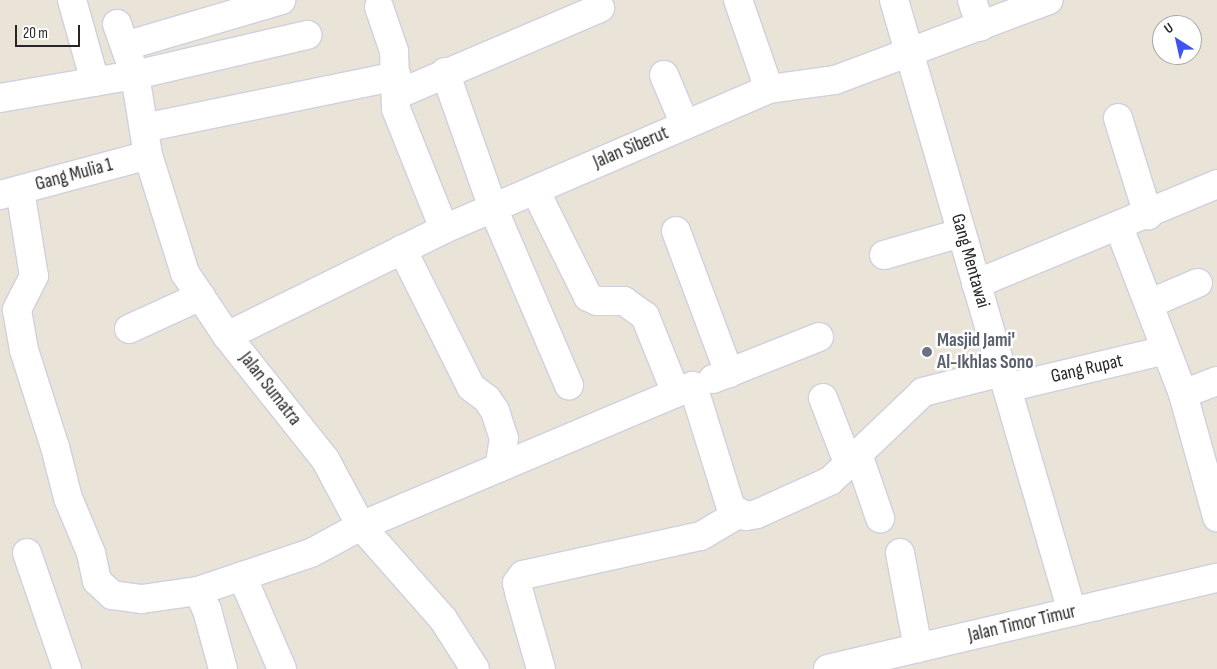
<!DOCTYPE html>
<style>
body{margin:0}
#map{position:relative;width:1217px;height:669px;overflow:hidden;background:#e9e3d8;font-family:"Sofia Sans Condensed",sans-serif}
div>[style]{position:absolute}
.roads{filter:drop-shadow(1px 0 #ced0df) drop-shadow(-1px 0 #ced0df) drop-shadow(0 1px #ced0df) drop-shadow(0 -1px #ced0df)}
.minor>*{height:28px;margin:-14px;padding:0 14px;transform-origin:14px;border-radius:14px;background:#fff}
.dots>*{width:14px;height:14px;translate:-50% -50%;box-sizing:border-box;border:2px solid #fff;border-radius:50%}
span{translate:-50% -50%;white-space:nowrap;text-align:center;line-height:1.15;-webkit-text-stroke:5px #fff;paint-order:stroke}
.street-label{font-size:19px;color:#262626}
.worship-label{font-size:19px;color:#5b616d;font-weight:700}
.left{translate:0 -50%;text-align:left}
.north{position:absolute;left:1152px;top:15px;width:50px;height:50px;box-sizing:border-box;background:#fff;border:1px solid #a8a8a8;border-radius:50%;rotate:325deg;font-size:14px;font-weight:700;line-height:20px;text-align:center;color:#262626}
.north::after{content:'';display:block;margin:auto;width:18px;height:22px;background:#3e53f0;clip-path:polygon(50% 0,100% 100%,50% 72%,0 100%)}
.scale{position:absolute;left:15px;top:25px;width:65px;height:22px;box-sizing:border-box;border:2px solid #262626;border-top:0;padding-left:6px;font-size:15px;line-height:18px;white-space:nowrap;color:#262626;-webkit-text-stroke:4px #fff;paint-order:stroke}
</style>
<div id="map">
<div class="roads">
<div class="minor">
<i style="left:72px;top:0;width:85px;rotate:74.3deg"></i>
<i style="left:738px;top:0;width:94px;rotate:70.8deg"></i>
<i style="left:894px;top:0;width:637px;rotate:73.78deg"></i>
<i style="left:972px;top:0;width:28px;rotate:72deg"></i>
<i style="left:379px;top:7px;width:46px;rotate:71.2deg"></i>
<i style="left:394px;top:51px;width:58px;rotate:88deg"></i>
<i style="left:396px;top:109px;width:129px;rotate:68.2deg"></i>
<i style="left:117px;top:24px;width:54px;rotate:70.6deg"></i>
<i style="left:135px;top:75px;width:81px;rotate:80.8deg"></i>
<i style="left:148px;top:155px;width:124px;rotate:72.6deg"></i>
<i style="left:185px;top:273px;width:76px;rotate:56.3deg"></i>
<i style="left:227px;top:336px;width:157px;rotate:51.5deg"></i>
<i style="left:325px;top:459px;width:76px;rotate:61.8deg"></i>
<i style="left:361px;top:526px;width:124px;rotate:48.6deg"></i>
<i style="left:443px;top:619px;width:59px;rotate:57.4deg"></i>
<i style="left:125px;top:46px;width:163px;rotate:-16.4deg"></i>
<i style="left:445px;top:72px;width:144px;rotate:70.6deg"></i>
<i style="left:493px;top:208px;width:193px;rotate:66.8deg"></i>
<i style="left:664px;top:75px;width:54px;rotate:67.2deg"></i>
<i style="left:396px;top:95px;width:222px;rotate:-23.1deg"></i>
<i style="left:0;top:98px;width:137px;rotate:-9.7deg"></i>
<i style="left:135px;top:75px;width:177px;rotate:-13.1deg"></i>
<i style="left:1118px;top:118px;width:102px;rotate:72.8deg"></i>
<i style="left:144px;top:128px;width:258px;rotate:-11.6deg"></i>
<i style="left:20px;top:190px;width:87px;rotate:80.8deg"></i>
<i style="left:34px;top:276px;width:38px;rotate:117deg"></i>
<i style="left:17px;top:310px;width:41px;rotate:80.1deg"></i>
<i style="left:24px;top:350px;width:102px;rotate:72.3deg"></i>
<i style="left:55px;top:447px;width:53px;rotate:75.7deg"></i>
<i style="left:68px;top:498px;width:60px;rotate:67.3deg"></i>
<i style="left:91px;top:553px;width:29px;rotate:78deg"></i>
<i style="left:97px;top:581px;width:21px;rotate:43deg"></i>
<i style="left:112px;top:595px;width:30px;rotate:8deg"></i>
<i style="left:142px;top:599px;width:57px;rotate:-8.1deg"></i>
<i style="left:198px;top:591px;width:119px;rotate:-18.6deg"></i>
<i style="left:311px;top:553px;width:57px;rotate:-28.4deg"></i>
<i style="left:361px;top:526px;width:360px;rotate:-22.9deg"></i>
<i style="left:693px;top:386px;width:128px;rotate:72.7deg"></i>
<i style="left:731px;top:508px;width:17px;rotate:28deg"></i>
<i style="left:746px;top:516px;width:11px;rotate:-10deg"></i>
<i style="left:757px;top:514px;width:80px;rotate:-24.3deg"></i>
<i style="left:830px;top:481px;width:129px;rotate:-43.7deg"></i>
<i style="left:923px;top:392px;width:81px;rotate:-14.2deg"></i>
<i style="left:535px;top:190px;width:119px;rotate:63.6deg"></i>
<i style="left:588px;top:297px;width:10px;rotate:24deg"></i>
<i style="left:597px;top:301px;width:27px"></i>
<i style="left:624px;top:301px;width:26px;rotate:36deg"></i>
<i style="left:645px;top:316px;width:83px;rotate:68.1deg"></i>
<i style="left:0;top:195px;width:153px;rotate:-15.1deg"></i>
<i style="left:1119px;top:227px;width:179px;rotate:69deg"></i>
<i style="left:1183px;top:394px;width:128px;rotate:74.5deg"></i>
<i style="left:676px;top:231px;width:152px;rotate:69.5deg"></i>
<i style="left:402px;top:249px;width:154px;rotate:63.4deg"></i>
<i style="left:471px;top:387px;width:20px;rotate:37deg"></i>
<i style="left:487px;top:399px;width:14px;rotate:56deg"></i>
<i style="left:495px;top:411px;width:28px;rotate:72deg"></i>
<i style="left:504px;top:438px;width:30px;rotate:99deg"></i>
<i style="left:884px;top:255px;width:80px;rotate:-15.9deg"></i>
<i style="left:976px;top:284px;width:261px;rotate:-22.5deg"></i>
<i style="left:1151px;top:303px;width:51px;rotate:-23.1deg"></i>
<i style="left:129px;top:329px;width:79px;rotate:-24.6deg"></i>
<i style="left:227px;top:336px;width:242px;rotate:-26.2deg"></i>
<i style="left:444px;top:229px;width:354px;rotate:-23.3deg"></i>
<i style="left:769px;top:89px;width:67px;rotate:-7.8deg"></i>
<i style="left:835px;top:80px;width:228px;rotate:-20.5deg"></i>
<i style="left:713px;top:379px;width:114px;rotate:-21.6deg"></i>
<i style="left:1007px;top:388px;width:163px;rotate:-13.4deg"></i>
<i style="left:1183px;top:394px;width:36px;rotate:-21deg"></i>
<i style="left:823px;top:398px;width:72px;rotate:68.8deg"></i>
<i style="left:859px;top:457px;width:65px;rotate:71deg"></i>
<i style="left:27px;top:553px;width:123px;rotate:71deg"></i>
<i style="left:900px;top:553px;width:97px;rotate:79.3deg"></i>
<i style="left:242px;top:576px;width:101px;rotate:66.7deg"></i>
<i style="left:198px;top:591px;width:21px;rotate:65deg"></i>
<i style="left:207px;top:610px;width:61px;rotate:74.8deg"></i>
<i style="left:541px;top:669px;width:76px;rotate:-106deg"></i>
<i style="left:520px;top:596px;width:13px;rotate:-103deg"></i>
<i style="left:517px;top:583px;width:10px;rotate:-53deg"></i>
<i style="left:523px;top:575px;width:182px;rotate:-12.4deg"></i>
<i style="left:701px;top:536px;width:43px;rotate:-30.7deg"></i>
<i style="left:828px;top:669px;width:400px;rotate:-13.2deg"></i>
</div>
</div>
<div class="dots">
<i style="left:927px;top:352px;background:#6b7280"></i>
</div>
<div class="street-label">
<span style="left:631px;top:148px;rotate:-23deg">Jalan Siberut</span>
<span style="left:74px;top:175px;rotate:-15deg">Gang Mulia 1</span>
<span style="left:970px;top:261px;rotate:74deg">Gang Mentawai</span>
<span style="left:1087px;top:369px;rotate:-13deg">Gang Rupat</span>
<span style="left:270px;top:389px;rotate:52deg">Jalan Sumatra</span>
<span style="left:1022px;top:624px;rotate:-13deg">Jalan Timor Timur</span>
</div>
<div class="worship-label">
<span class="left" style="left:937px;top:352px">Masjid Jami'<br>Al-Ikhlas Sono</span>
</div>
<div class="north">U</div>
<div class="scale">20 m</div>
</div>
